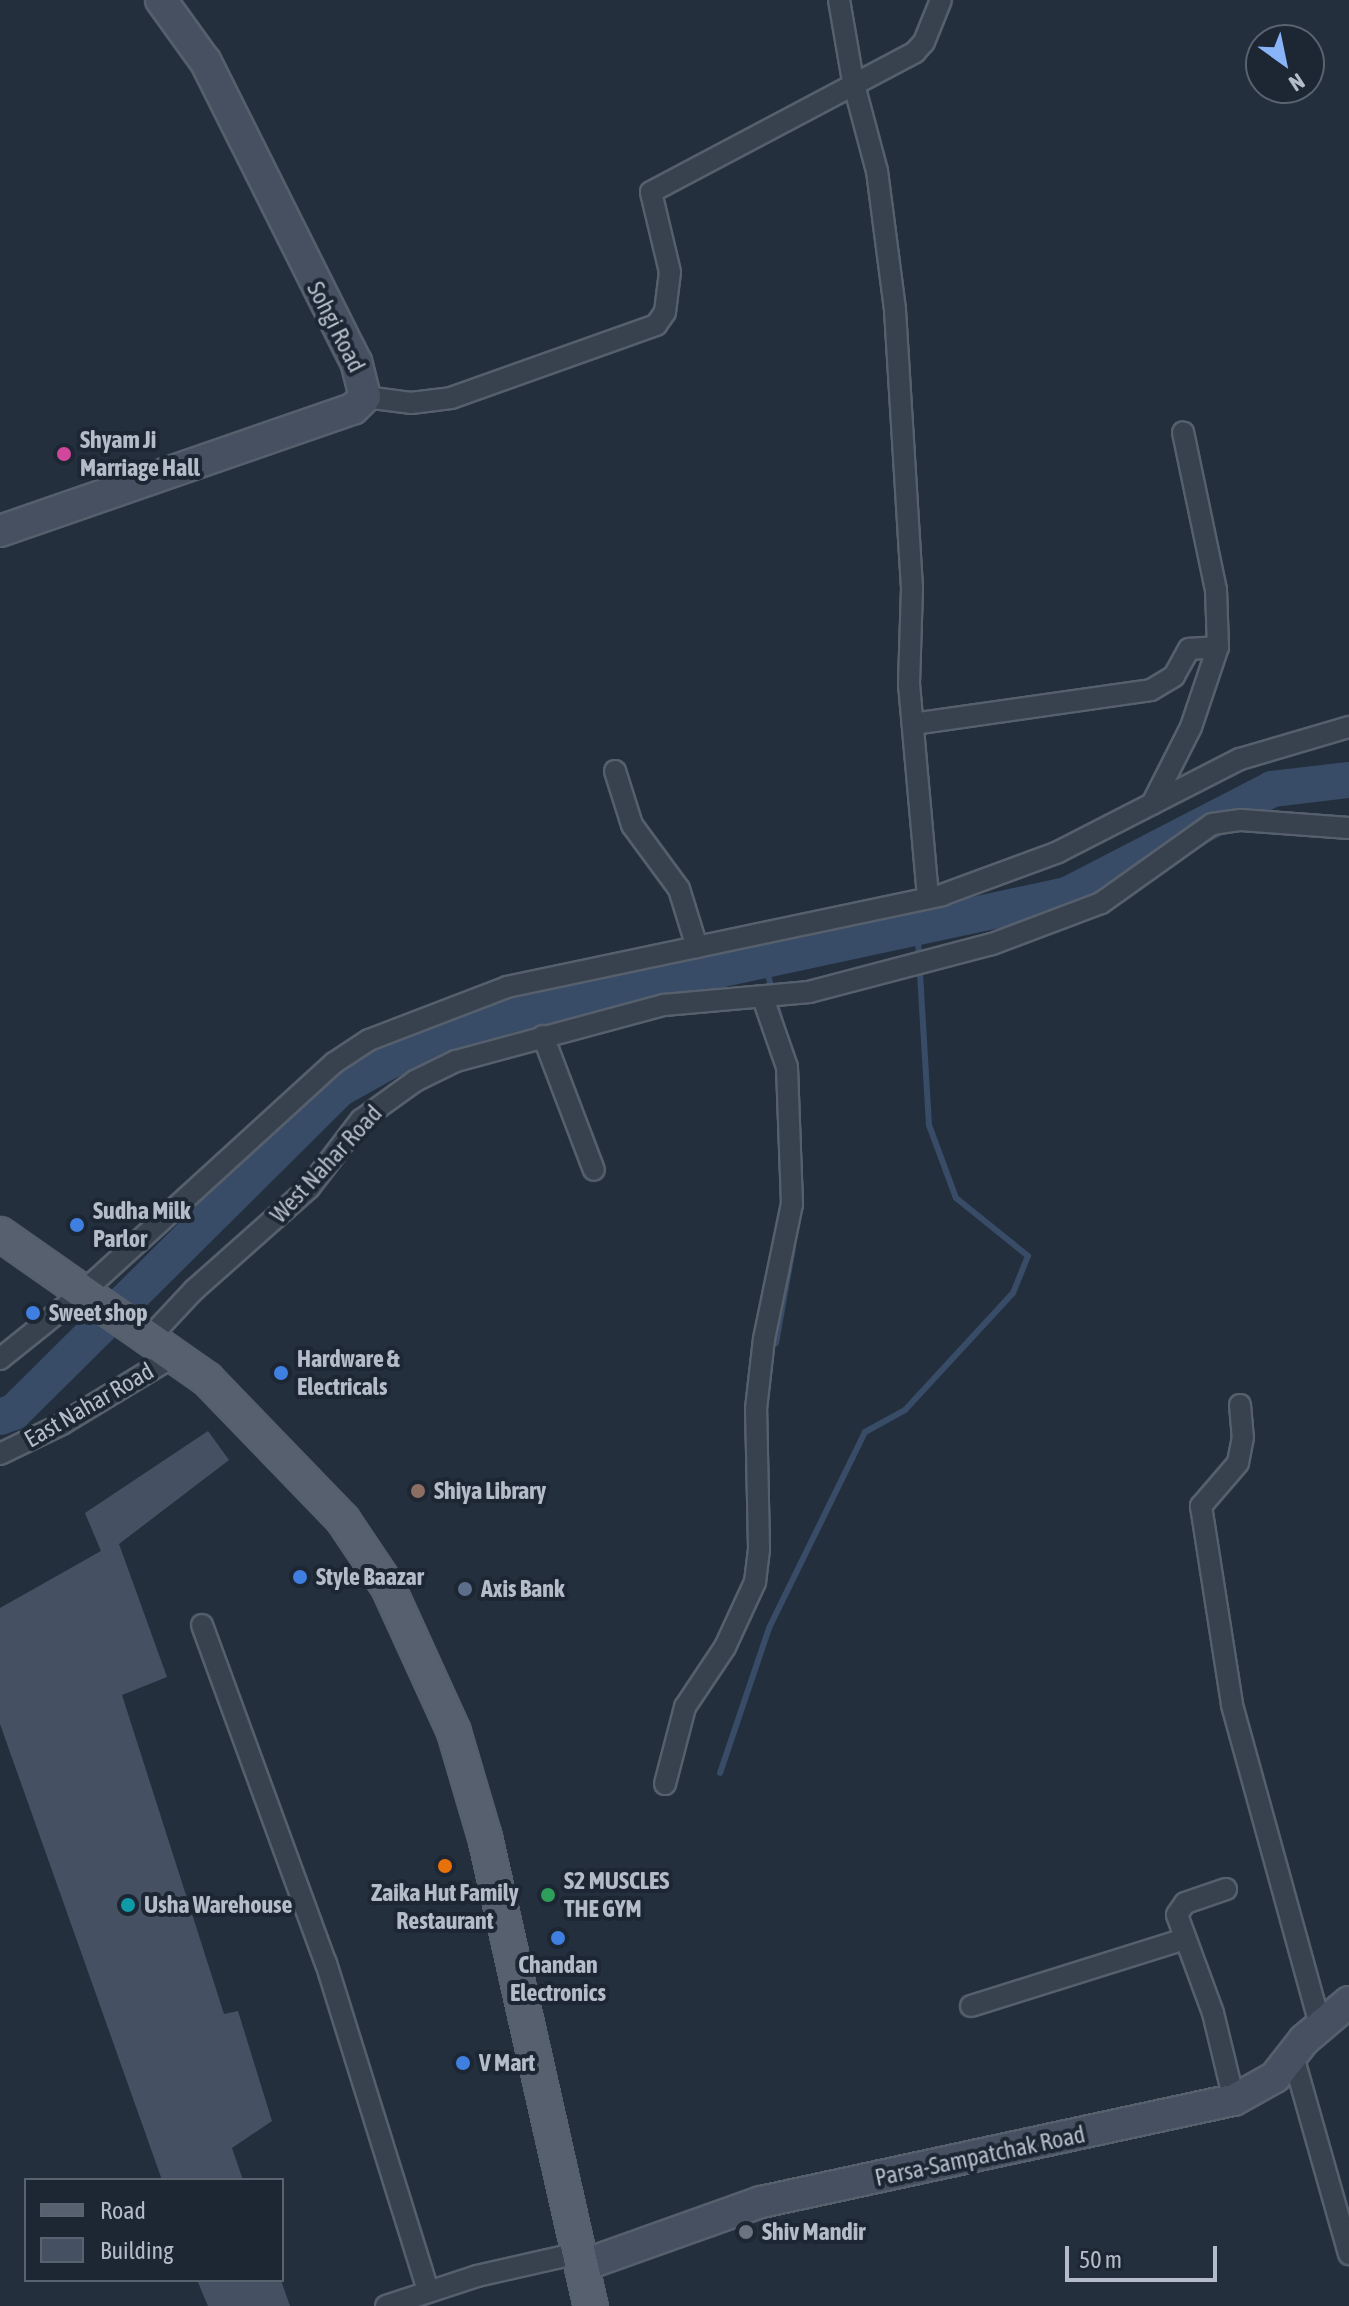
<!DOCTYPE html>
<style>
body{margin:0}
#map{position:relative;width:1349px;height:2306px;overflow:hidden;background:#242f3e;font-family:"Asap Condensed",sans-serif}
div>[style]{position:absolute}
.stream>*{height:6px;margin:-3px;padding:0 3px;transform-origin:3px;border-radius:3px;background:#394c67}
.river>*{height:36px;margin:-18px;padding:0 18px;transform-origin:18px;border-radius:18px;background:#394c67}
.building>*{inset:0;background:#455162}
.roads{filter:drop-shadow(2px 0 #565f6c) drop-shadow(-2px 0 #565f6c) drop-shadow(0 2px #565f6c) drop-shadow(0 -2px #565f6c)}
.street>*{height:20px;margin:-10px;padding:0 10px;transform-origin:10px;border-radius:10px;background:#38414e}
.secondary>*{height:30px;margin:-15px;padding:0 15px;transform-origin:15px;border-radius:15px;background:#465061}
.primary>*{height:32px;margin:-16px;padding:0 16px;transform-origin:16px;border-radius:16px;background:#56606e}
.dots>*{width:22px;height:22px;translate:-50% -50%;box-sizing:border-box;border:4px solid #1d2633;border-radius:50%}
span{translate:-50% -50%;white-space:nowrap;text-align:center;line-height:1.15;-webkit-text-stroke:8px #1d2633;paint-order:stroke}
.street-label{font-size:24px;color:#b4bcc9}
.poi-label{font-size:24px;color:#b4bcc9;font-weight:700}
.left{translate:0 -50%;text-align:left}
.legend{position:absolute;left:24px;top:2178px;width:260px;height:104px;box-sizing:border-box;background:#1d2633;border:2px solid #59626f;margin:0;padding:10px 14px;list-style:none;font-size:24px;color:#b4bcc9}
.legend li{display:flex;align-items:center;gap:16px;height:40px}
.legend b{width:40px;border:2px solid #59626f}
.north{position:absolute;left:1245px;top:24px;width:80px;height:80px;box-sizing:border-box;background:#1d2633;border:2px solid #59626f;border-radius:50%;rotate:147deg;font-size:22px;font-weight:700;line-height:32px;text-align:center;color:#b4bcc9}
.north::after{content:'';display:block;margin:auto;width:28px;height:36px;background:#8ab4f8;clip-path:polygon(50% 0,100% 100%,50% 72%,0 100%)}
.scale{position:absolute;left:1065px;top:2246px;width:152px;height:36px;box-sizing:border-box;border:4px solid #b4bcc9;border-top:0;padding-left:10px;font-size:24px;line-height:28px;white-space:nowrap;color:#b4bcc9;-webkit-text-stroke:6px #1d2633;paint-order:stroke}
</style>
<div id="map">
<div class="stream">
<i style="left:763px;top:957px;width:97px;rotate:74.4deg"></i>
<i style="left:776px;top:1343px;width:97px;rotate:-79.9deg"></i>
<i style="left:720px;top:1773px;width:153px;rotate:-71.3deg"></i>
<i style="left:769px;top:1628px;width:218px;rotate:-63.9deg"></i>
<i style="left:865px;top:1432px;width:46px;rotate:-28.8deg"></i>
<i style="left:905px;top:1410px;width:159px;rotate:-47.3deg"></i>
<i style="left:1013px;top:1293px;width:40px;rotate:-68deg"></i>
<i style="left:1028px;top:1256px;width:92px;rotate:-141.1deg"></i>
<i style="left:956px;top:1198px;width:78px;rotate:-110.3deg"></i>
<i style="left:929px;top:1125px;width:200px;rotate:-93.4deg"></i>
</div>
<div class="river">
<i style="left:0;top:1417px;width:15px;rotate:-20deg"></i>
<i style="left:14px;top:1412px;width:458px;rotate:-44.8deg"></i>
<i style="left:339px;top:1089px;width:57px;rotate:-29.2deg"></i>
<i style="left:389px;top:1061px;width:129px;rotate:-21deg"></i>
<i style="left:509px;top:1015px;width:571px;rotate:-12.14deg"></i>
<i style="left:1067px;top:895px;width:231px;rotate:-27.3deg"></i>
<i style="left:1272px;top:789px;width:78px;rotate:-6.7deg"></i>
</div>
<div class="building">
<i style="clip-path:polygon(208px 1431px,229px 1460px,119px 1544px,167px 1677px,122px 1695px,224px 2014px,238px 2011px,272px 2121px,232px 2148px,243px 2180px,162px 2180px,0 1724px,0 1608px,101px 1551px,85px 1513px)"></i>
<i style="clip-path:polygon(197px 2280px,281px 2280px,290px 2306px,208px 2306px)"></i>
</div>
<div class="roads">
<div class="street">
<i style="left:839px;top:0;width:82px;rotate:80.2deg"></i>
<i style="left:853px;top:81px;width:93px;rotate:75.1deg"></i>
<i style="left:877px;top:171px;width:140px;rotate:82.6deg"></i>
<i style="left:895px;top:310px;width:279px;rotate:86.5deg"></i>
<i style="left:912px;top:588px;width:96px;rotate:91.8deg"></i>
<i style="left:909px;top:684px;width:215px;rotate:84.9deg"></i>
<i style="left:365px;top:397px;width:46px;rotate:7.4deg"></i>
<i style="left:411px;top:403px;width:40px;rotate:-7.1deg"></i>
<i style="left:451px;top:398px;width:218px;rotate:-19.6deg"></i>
<i style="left:656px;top:325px;width:16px;rotate:-55deg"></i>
<i style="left:665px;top:312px;width:40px;rotate:-82.9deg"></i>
<i style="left:670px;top:272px;width:82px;rotate:-103.4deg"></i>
<i style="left:651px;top:192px;width:299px;rotate:-27.9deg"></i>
<i style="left:915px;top:52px;width:13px;rotate:-48deg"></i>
<i style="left:924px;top:42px;width:45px;rotate:-68deg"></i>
<i style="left:913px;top:724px;width:240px;rotate:-8.1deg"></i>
<i style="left:1151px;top:690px;width:27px;rotate:-31deg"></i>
<i style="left:1174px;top:676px;width:31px;rotate:-61deg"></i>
<i style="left:1189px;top:649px;width:29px;rotate:-4deg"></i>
<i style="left:615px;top:771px;width:57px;rotate:72.5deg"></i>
<i style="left:632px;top:825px;width:79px;rotate:53.7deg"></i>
<i style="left:679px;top:889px;width:61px;rotate:72.8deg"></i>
<i style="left:1152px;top:804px;width:86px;rotate:-63.1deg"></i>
<i style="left:1191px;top:727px;width:84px;rotate:-71.4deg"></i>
<i style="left:1218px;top:647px;width:57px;rotate:-92deg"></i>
<i style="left:1216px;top:590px;width:161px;rotate:-101.8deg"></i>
<i style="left:543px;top:1036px;width:143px;rotate:69.2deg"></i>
<i style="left:150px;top:1337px;width:64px;rotate:-46.9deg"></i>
<i style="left:194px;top:1290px;width:154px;rotate:-41.6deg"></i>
<i style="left:309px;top:1188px;width:86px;rotate:-52.6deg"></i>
<i style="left:361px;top:1120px;width:67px;rotate:-35.8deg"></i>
<i style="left:415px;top:1081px;width:46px;rotate:-26deg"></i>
<i style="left:456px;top:1061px;width:215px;rotate:-15.1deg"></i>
<i style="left:664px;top:1005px;width:146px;rotate:-5.1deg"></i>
<i style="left:809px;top:992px;width:189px;rotate:-14.7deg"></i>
<i style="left:992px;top:944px;width:116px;rotate:-20.6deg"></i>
<i style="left:1101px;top:903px;width:136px;rotate:-35.4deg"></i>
<i style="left:1212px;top:824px;width:29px;rotate:-8deg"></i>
<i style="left:1241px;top:820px;width:108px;rotate:4.2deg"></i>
<i style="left:0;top:1359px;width:105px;rotate:-38.8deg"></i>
<i style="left:82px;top:1293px;width:341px;rotate:-42.4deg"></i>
<i style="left:334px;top:1063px;width:42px;rotate:-33.3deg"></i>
<i style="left:369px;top:1040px;width:148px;rotate:-21deg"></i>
<i style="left:507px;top:987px;width:445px;rotate:-11.9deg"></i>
<i style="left:942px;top:895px;width:124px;rotate:-20.3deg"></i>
<i style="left:1058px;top:852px;width:204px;rotate:-27.1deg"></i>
<i style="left:1240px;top:759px;width:114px;rotate:-16.4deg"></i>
<i style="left:1240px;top:1405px;width:32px;rotate:85deg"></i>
<i style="left:1243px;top:1437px;width:26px;rotate:101deg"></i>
<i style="left:1238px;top:1463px;width:57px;rotate:130.7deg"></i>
<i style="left:1201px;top:1506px;width:201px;rotate:81.1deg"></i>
<i style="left:1232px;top:1705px;width:331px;rotate:74.6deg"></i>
<i style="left:0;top:1454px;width:69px;rotate:-25.8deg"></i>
<i style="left:62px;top:1424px;width:135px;rotate:-31.3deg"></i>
<i style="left:202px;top:1625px;width:360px;rotate:69.9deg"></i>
<i style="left:326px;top:1963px;width:343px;rotate:72.7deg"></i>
<i style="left:665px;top:1784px;width:80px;rotate:-75.4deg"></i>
<i style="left:685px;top:1707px;width:72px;rotate:-56.3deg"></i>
<i style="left:725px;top:1647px;width:72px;rotate:-65.2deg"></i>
<i style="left:755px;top:1582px;width:34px;rotate:-83deg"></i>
<i style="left:759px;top:1548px;width:139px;rotate:-91.2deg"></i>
<i style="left:756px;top:1409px;width:70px;rotate:-83.5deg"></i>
<i style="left:764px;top:1339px;width:138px;rotate:-78.3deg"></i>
<i style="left:792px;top:1204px;width:137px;rotate:-92.1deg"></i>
<i style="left:787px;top:1067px;width:73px;rotate:-109.2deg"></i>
<i style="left:1226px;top:1889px;width:43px;rotate:161.1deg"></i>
<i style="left:1185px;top:1903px;width:14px;rotate:124deg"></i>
<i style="left:1177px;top:1915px;width:104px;rotate:69.8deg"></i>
<i style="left:1213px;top:2013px;width:89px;rotate:76.4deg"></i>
<i style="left:971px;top:2006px;width:224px;rotate:-17.4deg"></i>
<i style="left:1293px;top:2056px;width:206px;rotate:74.2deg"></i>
<i style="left:386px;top:2306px;width:96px;rotate:-18.2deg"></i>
<i style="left:477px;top:2276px;width:104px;rotate:-12.8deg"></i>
</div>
<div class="secondary">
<i style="left:0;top:531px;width:373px;rotate:-19.1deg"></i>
<i style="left:353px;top:409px;width:17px;rotate:-45deg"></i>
<i style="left:365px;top:397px;width:36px;rotate:-104deg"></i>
<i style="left:356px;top:362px;width:337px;rotate:-116.6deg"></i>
<i style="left:205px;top:61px;width:75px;rotate:-125.8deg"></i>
<i style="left:581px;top:2266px;width:191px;rotate:-19.6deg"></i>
<i style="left:761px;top:2202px;width:484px;rotate:-12.2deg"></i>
<i style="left:1234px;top:2100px;width:47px;rotate:-29.3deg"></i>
<i style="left:1275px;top:2077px;width:47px;rotate:-51.9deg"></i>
<i style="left:1304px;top:2040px;width:59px;rotate:-40.2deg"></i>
</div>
<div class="primary">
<i style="left:0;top:1234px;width:253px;rotate:35deg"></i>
<i style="left:207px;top:1379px;width:196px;rotate:46deg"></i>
<i style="left:343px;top:1520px;width:81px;rotate:56.1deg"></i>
<i style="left:388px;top:1587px;width:159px;rotate:65.5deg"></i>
<i style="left:454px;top:1732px;width:109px;rotate:73.6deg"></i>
<i style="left:485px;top:1837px;width:481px;rotate:77.3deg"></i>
</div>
</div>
<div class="dots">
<i style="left:64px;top:454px;background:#d1479c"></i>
<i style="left:77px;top:1225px;background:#3f7fe0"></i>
<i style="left:33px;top:1313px;background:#3f7fe0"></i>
<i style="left:281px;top:1373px;background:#3f7fe0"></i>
<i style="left:418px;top:1491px;background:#8d6e63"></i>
<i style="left:300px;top:1577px;background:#3f7fe0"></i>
<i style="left:465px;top:1589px;background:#5c6f8a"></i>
<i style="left:445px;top:1866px;background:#e8710a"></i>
<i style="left:548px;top:1895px;background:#2e9e5b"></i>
<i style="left:128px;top:1905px;background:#0f9aa8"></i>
<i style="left:558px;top:1938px;background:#3f7fe0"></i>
<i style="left:463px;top:2063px;background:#3f7fe0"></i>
<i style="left:746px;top:2232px;background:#6b7280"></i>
</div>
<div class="street-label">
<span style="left:336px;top:327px;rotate:63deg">Sohgi Road</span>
<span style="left:326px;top:1164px;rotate:-47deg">West Nahar Road</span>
<span style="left:89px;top:1405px;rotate:-30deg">East Nahar Road</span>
<span style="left:980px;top:2156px;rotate:-12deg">Parsa-Sampatchak Road</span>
</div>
<div class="poi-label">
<span class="left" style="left:80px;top:454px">Shyam Ji<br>Marriage Hall</span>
<span class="left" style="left:93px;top:1225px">Sudha Milk<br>Parlor</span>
<span class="left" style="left:49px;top:1313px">Sweet shop</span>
<span class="left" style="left:297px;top:1373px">Hardware &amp;<br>Electricals</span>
<span class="left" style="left:434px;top:1491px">Shiya Library</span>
<span class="left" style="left:316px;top:1577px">Style Baazar</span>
<span class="left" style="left:481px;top:1589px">Axis Bank</span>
<span class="left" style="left:564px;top:1895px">S2 MUSCLES<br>THE GYM</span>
<span style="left:445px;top:1907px">Zaika Hut Family<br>Restaurant</span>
<span class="left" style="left:144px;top:1905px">Usha Warehouse</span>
<span style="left:558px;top:1979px">Chandan<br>Electronics</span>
<span class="left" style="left:479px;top:2063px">V Mart</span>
<span class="left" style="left:762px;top:2232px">Shiv Mandir</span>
</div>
<ul class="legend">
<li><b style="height:10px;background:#56606e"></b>Road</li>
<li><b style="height:22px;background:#455162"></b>Building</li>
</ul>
<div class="north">N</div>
<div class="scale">50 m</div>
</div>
